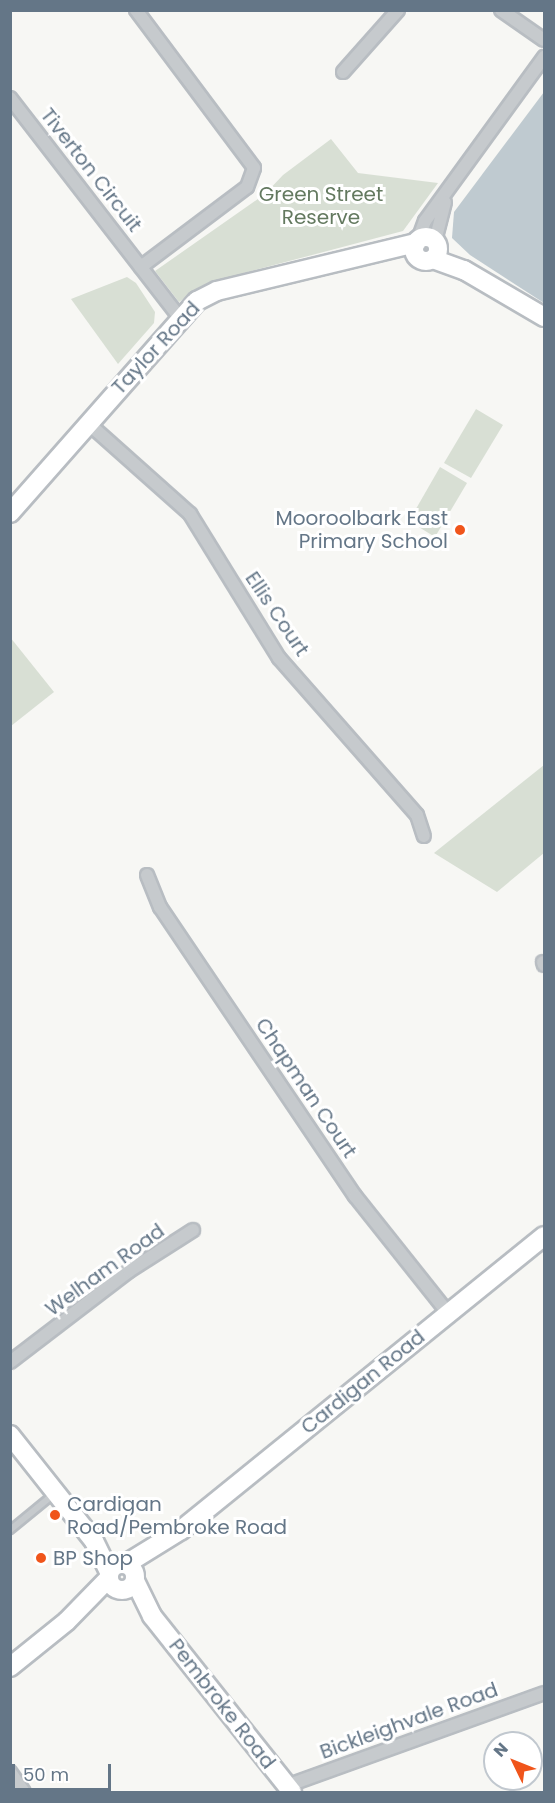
<!DOCTYPE html>
<style>
body{margin:0}
#map{position:relative;width:555px;height:1803px;overflow:hidden;background:#f7f7f4;font-family:Poppins,sans-serif}
div>[style]{position:absolute}
.green>*{inset:0;background:#d8dfd4}
.water>*{inset:0;background:#bfcad0}
.roads{filter:drop-shadow(2px 0 #b8bdc2) drop-shadow(-2px 0 #b8bdc2) drop-shadow(0 2px #b8bdc2) drop-shadow(0 -2px #b8bdc2)}
.lane>*{height:6px;margin:-3px;padding:0 3px;transform-origin:3px;border-radius:3px;background:#c6cacd}
.street>*{height:12px;margin:-6px;padding:0 6px;transform-origin:6px;border-radius:6px;background:#c6cacd}
.secondary>*{height:18px;margin:-9px;padding:0 9px;transform-origin:9px;border-radius:9px;background:#fff}
.secondary>.ring{margin:-9px;padding:0;box-sizing:content-box;background:none;border:18px solid #fff;border-radius:50%}
.dots>*{width:16px;height:16px;translate:-50% -50%;box-sizing:border-box;border:3px solid #fff;border-radius:50%}
span{translate:-50% -50%;white-space:nowrap;text-align:center;line-height:1.15;-webkit-text-stroke:6px #fff;paint-order:stroke}
.street-label{font-size:20px;color:#647687}
.park-label{font-size:20px;color:#63795f}
.poi-label{font-size:20px;color:#647687}
.right{translate:-100% -50%;text-align:right}
.left{translate:0 -50%;text-align:left}
.frame{position:absolute;inset:0;border:12px solid #647687;pointer-events:none}
.north{position:absolute;left:483px;top:1731px;width:60px;height:60px;box-sizing:border-box;background:#fff;border:2px solid #c1c8cf;border-radius:50%;rotate:313deg;font-size:16px;font-weight:700;line-height:24px;text-align:center;color:#647687}
.north::after{content:'';display:block;margin:auto;width:21px;height:27px;background:#f0551b;clip-path:polygon(50% 0,100% 100%,50% 72%,0 100%)}
.scale{position:absolute;left:12px;top:1764px;width:99px;height:27px;box-sizing:border-box;border:3px solid #647687;border-top:0;padding-left:8px;font-size:18px;line-height:21px;white-space:nowrap;color:#647687;-webkit-text-stroke:4px #fff;paint-order:stroke}
</style>
<div id="map">
<div class="green">
<i style="clip-path:polygon(331px 139px,358px 173px,438px 183px,403px 231px,244px 273px,197px 289px,179px 302px,155px 271px,265px 194px,283px 175px)"></i>
<i style="clip-path:polygon(127px 277px,136px 283px,155px 312px,154px 323px,118px 364px,71px 299px)"></i>
<i style="clip-path:polygon(476px 409px,503px 425px,471px 478px,444px 463px)"></i>
<i style="clip-path:polygon(440px 467px,467px 483px,435px 537px,409px 521px)"></i>
<i style="clip-path:polygon(10px 637px,54px 692px,11px 726px,10px 726px)"></i>
<i style="clip-path:polygon(544px 765px,544px 853px,497px 892px,434px 853px)"></i>
</div>
<div class="water">
<i style="clip-path:polygon(544px 92px,544px 303px,470px 255px,452px 238px,454px 212px)"></i>
</div>
<div class="roads">
<div class="lane">
<i style="left:10px;top:1530px;width:57px;rotate:-39.3deg"></i>
</div>
<div class="street">
<i style="left:136px;top:10px;width:197px;rotate:53.2deg"></i>
<i style="left:254px;top:168px;width:20px;rotate:110deg"></i>
<i style="left:247px;top:187px;width:133px;rotate:143deg"></i>
<i style="left:501px;top:10px;width:52px;rotate:34.9deg"></i>
<i style="left:343px;top:72px;width:83px;rotate:-48.4deg"></i>
<i style="left:10px;top:98px;width:277px;rotate:52.3deg"></i>
<i style="left:418px;top:240px;width:20px;rotate:-70deg"></i>
<i style="left:425px;top:221px;width:203px;rotate:-54deg"></i>
<i style="left:435px;top:241px;width:40px;rotate:-75.6deg"></i>
<i style="left:88px;top:423px;width:137px;rotate:41.7deg"></i>
<i style="left:190px;top:514px;width:169px;rotate:58.3deg"></i>
<i style="left:279px;top:658px;width:209px;rotate:48.7deg"></i>
<i style="left:417px;top:815px;width:22px;rotate:72deg"></i>
<i style="left:147px;top:875px;width:35px;rotate:68deg"></i>
<i style="left:160px;top:907px;width:349px;rotate:56deg"></i>
<i style="left:355px;top:1196px;width:149px;rotate:51.5deg"></i>
<i style="left:543px;top:962px;width:3px;rotate:72deg"></i>
<i style="left:10px;top:1362px;width:150px;rotate:-37.4deg"></i>
<i style="left:129px;top:1271px;width:76px;rotate:-32.6deg"></i>
<i style="left:10px;top:1772px;width:24px;rotate:55deg"></i>
<i style="left:286px;top:1786px;width:274px;rotate:-19.8deg"></i>
</div>
<div class="secondary">
<i class="ring" style="left:414px;top:237px;width:6px;height:6px"></i>
<i style="left:433px;top:259px;width:33px;rotate:20deg"></i>
<i style="left:464px;top:270px;width:93px;rotate:30.4deg"></i>
<i style="left:10px;top:513px;width:283px;rotate:-48.6deg"></i>
<i style="left:197px;top:301px;width:22px;rotate:-27deg"></i>
<i style="left:217px;top:291px;width:205px;rotate:-13.6deg"></i>
<i style="left:10px;top:1435px;width:135px;rotate:51.6deg"></i>
<i style="left:94px;top:1541px;width:34px;rotate:64deg"></i>
<i class="ring" style="left:109px;top:1564px;width:8px;height:8px"></i>
<i style="left:126px;top:1564px;width:65px;rotate:-31.7deg"></i>
<i style="left:181px;top:1530px;width:467px;rotate:-39deg"></i>
<i style="left:135px;top:1581px;width:39px;rotate:64deg"></i>
<i style="left:152px;top:1616px;width:225px;rotate:51.5deg"></i>
<i style="left:10px;top:1667px;width:73px;rotate:-38.9deg"></i>
<i style="left:67px;top:1621px;width:59px;rotate:-45.7deg"></i>
</div>
</div>
<div class="dots">
<i style="left:460px;top:530px;background:#f0551b"></i>
<i style="left:55px;top:1515px;background:#f0551b"></i>
<i style="left:41px;top:1558px;background:#f0551b"></i>
</div>
<div class="street-label">
<span style="left:91px;top:170px;rotate:52deg">Tiverton Circuit</span>
<span style="left:156px;top:348px;rotate:-47deg">Taylor Road</span>
<span style="left:277px;top:614px;rotate:56deg">Ellis Court</span>
<span style="left:306px;top:1088px;rotate:56deg">Chapman Court</span>
<span style="left:105px;top:1270px;rotate:-36deg">Welham Road</span>
<span style="left:363px;top:1382px;rotate:-39deg">Cardigan Road</span>
<span style="left:222px;top:1704px;rotate:52deg">Pembroke Road</span>
<span style="left:409px;top:1721px;rotate:-20deg">Bickleighvale Road</span>
</div>
<div class="park-label">
<span style="left:321px;top:206px">Green Street<br>Reserve</span>
</div>
<div class="poi-label">
<span class="right" style="left:448px;top:530px">Mooroolbark East<br>Primary School</span>
<span class="left" style="left:67px;top:1516px">Cardigan<br>Road/Pembroke Road</span>
<span class="left" style="left:53px;top:1558px">BP Shop</span>
</div>
<div class="frame"></div>
<div class="north">N</div>
<div class="scale">50 m</div>
</div>
